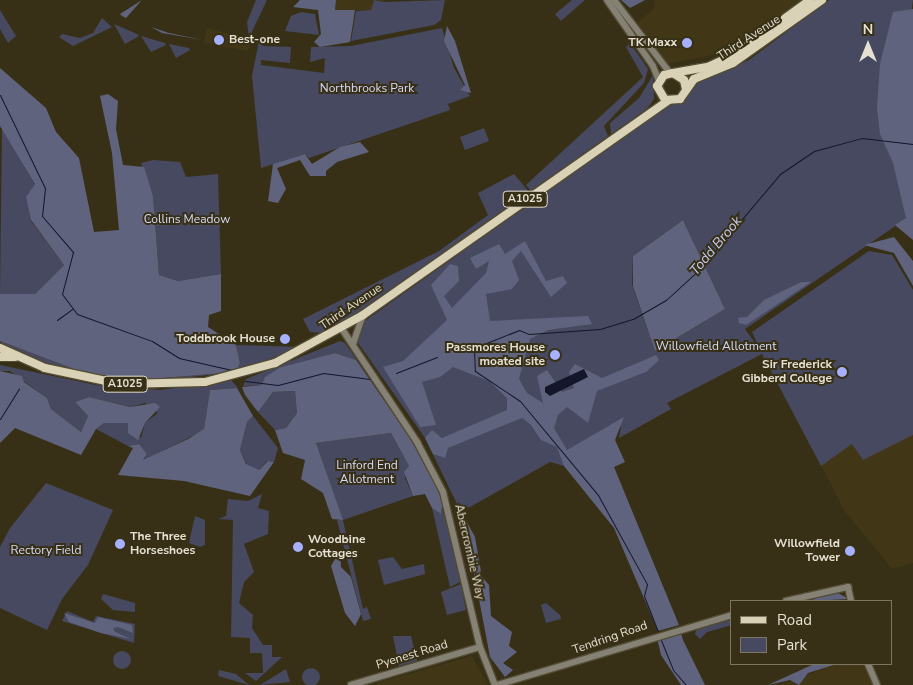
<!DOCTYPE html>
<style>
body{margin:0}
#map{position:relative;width:913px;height:685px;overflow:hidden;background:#383016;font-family:"Nunito Sans",sans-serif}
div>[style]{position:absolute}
.built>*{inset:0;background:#413716}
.green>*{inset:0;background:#46495f}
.round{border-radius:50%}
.forest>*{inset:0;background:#5f637e}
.water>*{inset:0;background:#14162c}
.stream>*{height:1px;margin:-0.5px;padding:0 0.5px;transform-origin:0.5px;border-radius:0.5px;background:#14162c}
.roads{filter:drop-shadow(1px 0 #544c34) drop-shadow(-1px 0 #544c34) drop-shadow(0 1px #544c34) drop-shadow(0 -1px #544c34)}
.minor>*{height:6px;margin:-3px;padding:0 3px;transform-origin:3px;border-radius:3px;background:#858174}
.major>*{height:8px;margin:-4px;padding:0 4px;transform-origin:4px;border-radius:4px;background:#dad2b7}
.dots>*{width:14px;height:14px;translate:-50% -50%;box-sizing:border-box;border:2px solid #383016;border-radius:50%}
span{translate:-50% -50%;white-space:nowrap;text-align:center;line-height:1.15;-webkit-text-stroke:4px #383016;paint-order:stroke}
.shield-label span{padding:1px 4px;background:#383016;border:1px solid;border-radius:4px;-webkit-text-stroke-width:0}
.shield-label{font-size:11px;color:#e5e0d1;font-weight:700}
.street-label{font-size:12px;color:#e5e0d1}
.poi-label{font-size:12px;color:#e5e0d1;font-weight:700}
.left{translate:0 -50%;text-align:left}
.right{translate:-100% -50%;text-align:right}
.park-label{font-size:12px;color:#d6dbfb}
.water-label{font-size:14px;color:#c7cdf7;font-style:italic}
.legend{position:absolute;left:730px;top:600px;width:162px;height:65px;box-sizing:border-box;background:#383016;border:1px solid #7d7661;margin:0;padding:6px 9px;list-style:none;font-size:15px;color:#e5e0d1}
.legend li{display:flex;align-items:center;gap:10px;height:25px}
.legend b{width:25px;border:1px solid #7d7661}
.north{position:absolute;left:843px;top:20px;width:50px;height:50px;-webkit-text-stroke:4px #383016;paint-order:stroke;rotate:0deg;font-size:14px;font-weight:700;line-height:20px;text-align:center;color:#e5e0d1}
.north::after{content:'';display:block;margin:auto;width:18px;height:22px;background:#e5e0d1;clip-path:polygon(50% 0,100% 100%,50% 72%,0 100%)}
</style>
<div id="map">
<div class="built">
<i style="clip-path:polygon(336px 0,385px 0,371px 10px,335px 10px)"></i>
<i style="clip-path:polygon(654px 0,803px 0,759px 33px,712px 55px,667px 64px,637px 23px,655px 8px)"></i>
<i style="clip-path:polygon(207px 28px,251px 40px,248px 51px,204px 43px)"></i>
<i style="clip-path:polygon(869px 251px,892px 255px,913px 290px,913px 563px,892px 569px,844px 510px,752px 332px)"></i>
<i style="clip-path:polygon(472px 656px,488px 685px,377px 685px,377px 683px)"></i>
<i style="clip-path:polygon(837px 664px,865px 664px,873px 685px,780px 685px)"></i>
</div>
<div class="green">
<i style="clip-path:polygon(256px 0,267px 0,249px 38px,247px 22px)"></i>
<i style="clip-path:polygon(374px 0,384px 2px,445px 0,441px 20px,434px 25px,351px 41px,356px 11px,371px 10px)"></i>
<i style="clip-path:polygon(572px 0,585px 0,561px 21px,555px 14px)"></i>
<i style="clip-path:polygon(evenodd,829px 0,913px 0,892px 149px,907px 218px,745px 329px,760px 350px,752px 332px,869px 251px,892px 255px,913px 290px,913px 435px,863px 460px,852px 444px,821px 466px,762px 354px,667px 403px,671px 409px,619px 438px,621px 427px,564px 466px,550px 462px,470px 507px,459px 508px,425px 438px,356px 340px,365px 321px,668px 105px,682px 103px,696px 84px,749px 60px,829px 0,683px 220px,725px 309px,655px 351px,632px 284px,633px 256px,683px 220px)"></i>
<i style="clip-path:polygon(0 10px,16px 36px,8px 43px,0 29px)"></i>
<i style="clip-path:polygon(301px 12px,315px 14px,319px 35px,285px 31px,291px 16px)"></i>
<i style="clip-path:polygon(102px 18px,112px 27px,73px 46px,59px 37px,62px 34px,80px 38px,93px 33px)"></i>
<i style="clip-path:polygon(114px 24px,137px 34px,139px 36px,125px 44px)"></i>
<i style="clip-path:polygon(442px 28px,454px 68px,470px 96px,448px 104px,450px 110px,309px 158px,305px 154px,261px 168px,252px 76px,259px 41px,263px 46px,291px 47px,290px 63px,261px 60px,261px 65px,324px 73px,325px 58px,310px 62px,311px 47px,351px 46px)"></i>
<i style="clip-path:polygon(141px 36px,165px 43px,166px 45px,151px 52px)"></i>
<i style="clip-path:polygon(630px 43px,648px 69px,644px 83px,604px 126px,608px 136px,531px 191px,526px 185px,643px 77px,626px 47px)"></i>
<i style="clip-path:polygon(169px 44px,189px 48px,190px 50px,176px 58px)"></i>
<i style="clip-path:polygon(653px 75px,654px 99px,647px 109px,611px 134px,610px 123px,639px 98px)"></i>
<i style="clip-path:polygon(2px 125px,20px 143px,17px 153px,35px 184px,27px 197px,31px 221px,64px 265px,35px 294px,0 294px)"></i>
<i style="clip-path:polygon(484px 128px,489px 141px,465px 150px,460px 137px)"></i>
<i style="clip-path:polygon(153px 160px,180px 162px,186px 177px,218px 174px,221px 274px,178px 281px,159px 275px,153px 196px,141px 163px)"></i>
<i style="clip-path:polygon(514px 174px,529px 192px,351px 317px,323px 333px,310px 332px,303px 319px,439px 251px,488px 215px,478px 193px)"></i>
<i style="clip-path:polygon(0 341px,95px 377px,138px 380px,236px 372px,240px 363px,236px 345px,301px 347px,236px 372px,134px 383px,97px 378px,66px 370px,3px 347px)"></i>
<i style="clip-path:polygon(340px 341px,345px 343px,370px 379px,356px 360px,335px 353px,281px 367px,263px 385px,243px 386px,246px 379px)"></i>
<i style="clip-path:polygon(0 365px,96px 385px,160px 390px,231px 380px,238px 388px,210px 390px,204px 430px,143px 461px,147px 454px,139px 444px,128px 446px,96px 429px,104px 423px,128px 423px,141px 438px,145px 423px,158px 413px,145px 403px,131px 407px,89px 397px,75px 402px,88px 416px,81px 432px,51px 409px,47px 398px,10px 371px,0 371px)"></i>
<i style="clip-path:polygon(295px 391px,297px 413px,286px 428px,275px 430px,258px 412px,273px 392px)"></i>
<i style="clip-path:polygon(253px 416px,278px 448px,274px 462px,267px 461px,259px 470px,249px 469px,240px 450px,247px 422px)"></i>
<i style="clip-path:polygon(391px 433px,409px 466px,405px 478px,413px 496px,343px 520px,363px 609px,367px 607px,371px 619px,363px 621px,337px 520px,342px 519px,316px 443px)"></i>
<i style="clip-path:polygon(46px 483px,113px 510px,88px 565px,62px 599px,47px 630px,0 608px,0 547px,10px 528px)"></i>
<i style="clip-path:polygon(262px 494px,258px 508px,269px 511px,268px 534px,244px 544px,254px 572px,244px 582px,239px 603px,253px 615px,252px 628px,263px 645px,272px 645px,272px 657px,282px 657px,256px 681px,245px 673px,263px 673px,262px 653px,250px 653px,250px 638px,231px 637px,233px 520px,218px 519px,226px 516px,228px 499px,248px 501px)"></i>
<i style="clip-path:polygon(432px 508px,441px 514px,442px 508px,464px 580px,450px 587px)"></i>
<i style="clip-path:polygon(195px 516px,205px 520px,205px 545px,200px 547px,189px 543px)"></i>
<i style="clip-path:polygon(393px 557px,402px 569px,424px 564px,425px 574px,384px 585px,378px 560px)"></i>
<i style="clip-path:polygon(461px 584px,466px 610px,447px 615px,441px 592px)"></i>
<i style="clip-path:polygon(103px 594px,135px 603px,135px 612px,113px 610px,101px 599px)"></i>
<i style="clip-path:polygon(546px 603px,560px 615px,561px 619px,546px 623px,541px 605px)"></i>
<i style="clip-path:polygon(67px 611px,93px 622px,96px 616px,135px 624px,134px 643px,62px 621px)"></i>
<i style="clip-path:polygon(732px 620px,732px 625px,707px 632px,700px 639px,695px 634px,697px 628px)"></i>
<i style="clip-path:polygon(393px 636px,411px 636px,417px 661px,399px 666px)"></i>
<i class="round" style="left:113px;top:651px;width:18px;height:18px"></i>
<i class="round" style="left:302px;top:668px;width:18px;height:18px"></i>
<i style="clip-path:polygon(286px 669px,290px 682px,260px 685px)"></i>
<i style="clip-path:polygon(219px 670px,236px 674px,249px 685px,218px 676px)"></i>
</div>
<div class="forest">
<i style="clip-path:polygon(142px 0,126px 18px,122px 16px,120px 14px)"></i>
<i style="clip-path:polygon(300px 0,336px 0,335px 10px,355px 10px,350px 42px,320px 47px,314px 42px,321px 34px,318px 10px,293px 7px)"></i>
<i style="clip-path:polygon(621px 0,645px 0,630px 8px)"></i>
<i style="clip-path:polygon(913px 9px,913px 240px,895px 225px,906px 218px,893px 163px,880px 134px,877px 108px,880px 64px,893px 12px)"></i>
<i style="clip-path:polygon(447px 26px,455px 41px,471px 93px,460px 90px,465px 85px,444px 41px)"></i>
<i style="clip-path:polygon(151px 27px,169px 33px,203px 40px,162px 33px)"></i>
<i style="clip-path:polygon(0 68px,46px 108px,56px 132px,79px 158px,94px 232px,119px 230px,112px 153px,100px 96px,108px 94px,118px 101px,116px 129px,123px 165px,144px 167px,153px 196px,159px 275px,178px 281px,221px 274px,221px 311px,209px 315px,208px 327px,236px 345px,240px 363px,236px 372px,138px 380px,95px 377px,0 341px,0 294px,35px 294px,64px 265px,31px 220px,26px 197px,35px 184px,0 126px)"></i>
<i style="clip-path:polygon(360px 142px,369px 152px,337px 162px,326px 171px,326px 176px,310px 176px,300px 160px,277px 168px,286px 189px,278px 203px,268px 201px,273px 164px,305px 154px,312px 164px,340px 147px)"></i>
<i style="clip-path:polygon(683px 220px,725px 309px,655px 351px,633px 286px,633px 256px)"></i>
<i style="clip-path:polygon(894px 237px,913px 261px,913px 286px,894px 253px,864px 245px)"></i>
<i style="clip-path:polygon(525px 241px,546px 281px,563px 276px,567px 283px,551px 297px,521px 251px,512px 261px,519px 280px,512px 289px,486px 294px,490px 321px,588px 316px,592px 324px,548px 330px,530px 339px,519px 379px,527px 393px,543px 403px,537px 376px,547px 370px,562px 392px,574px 388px,569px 372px,575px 364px,602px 378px,656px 355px,659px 360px,646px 372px,597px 391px,588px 423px,567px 407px,558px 415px,554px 428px,567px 450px,624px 417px,615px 440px,625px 462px,614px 467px,679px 625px,658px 631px,614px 528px,564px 466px,557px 447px,541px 440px,531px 425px,522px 418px,448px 448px,445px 458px,433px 454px,425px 438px,432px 430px,442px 438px,507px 410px,507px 398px,489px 381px,453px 367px,440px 377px,422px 382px,436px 425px,420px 427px,383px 367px,403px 361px,447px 320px,431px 285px,450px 264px,458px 266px,459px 281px,444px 296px,452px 308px,486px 273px,489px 261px,476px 269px,470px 258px,499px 244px,505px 254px)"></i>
<i style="clip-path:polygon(801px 282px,811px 282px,746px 325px,739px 323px,738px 318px,747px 317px,764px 300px)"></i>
<i style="clip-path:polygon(335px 353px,356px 360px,429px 465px,443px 501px,441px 514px,432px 508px,425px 494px,413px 496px,404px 472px,409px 466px,391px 433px,316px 443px,343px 520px,332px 519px,323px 493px,301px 479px,305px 460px,283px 453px,275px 430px,286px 428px,297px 413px,295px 391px,273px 392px,258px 412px,245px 395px,242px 387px,262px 385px,265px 377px,281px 367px)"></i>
<i style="clip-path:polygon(0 371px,22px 376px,24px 382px,47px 398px,51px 409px,81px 432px,88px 416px,75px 402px,89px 397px,130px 407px,155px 403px,160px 407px,145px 423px,138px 440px,128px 433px,128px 423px,104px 423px,96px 429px,81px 455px,15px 428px,0 443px)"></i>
<i style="clip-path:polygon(237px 388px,253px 416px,247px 422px,240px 450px,246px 464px,259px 470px,268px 461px,274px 462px,250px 496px,184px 481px,118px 475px,133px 448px,128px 446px,139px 444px,147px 454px,143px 460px,188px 439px,204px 429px,210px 390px)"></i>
<i style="clip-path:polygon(463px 515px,475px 537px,482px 577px,489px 585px,491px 616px,512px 632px,509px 646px,517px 652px,503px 663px,513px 670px,505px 677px,490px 657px)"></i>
<i style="clip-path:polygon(340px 551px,341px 567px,351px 577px,361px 614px,355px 626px,345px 613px,331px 566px)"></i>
<i style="clip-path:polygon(838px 593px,849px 599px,810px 601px,824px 594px)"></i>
<i style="clip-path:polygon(64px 613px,95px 623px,98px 617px,132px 625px,133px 633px,118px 627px,113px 628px,115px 632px,131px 639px,101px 633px,69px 622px)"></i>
<i style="clip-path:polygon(681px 633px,683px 640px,705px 685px,681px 685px,661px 655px,657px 638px)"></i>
<i style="clip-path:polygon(814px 664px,837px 664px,808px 673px,799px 685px,790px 680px,768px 685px)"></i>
</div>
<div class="water">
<i style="clip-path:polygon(584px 369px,588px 377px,550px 396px,545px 392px,545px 387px)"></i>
</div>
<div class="stream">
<i style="left:0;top:95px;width:103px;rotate:64.2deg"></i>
<i style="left:45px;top:188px;width:28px;rotate:96deg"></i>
<i style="left:42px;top:216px;width:48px;rotate:49.3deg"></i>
<i style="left:73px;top:252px;width:43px;rotate:104.7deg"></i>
<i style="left:62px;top:294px;width:25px;rotate:53deg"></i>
<i style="left:77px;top:314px;width:80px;rotate:19.8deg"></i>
<i style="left:152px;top:341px;width:32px;rotate:32deg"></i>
<i style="left:179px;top:358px;width:54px;rotate:12.8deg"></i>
<i style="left:57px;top:320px;width:19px;rotate:-36deg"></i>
<i style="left:453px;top:348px;width:21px"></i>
<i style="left:474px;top:348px;width:48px;rotate:-21.8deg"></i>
<i style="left:519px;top:330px;width:11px;rotate:22deg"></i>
<i style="left:529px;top:334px;width:71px;rotate:-4deg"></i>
<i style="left:600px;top:329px;width:34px;rotate:-17deg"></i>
<i style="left:633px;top:319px;width:38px;rotate:-30deg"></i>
<i style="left:666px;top:300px;width:46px;rotate:-42.4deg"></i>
<i style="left:700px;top:269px;width:124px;rotate:-49.9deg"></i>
<i style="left:780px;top:174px;width:41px;rotate:-34.1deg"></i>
<i style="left:814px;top:151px;width:50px;rotate:-15.2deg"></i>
<i style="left:862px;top:138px;width:51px;rotate:6.7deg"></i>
<i style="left:474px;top:348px;width:23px;rotate:88deg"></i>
<i style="left:475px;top:371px;width:54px;rotate:33.7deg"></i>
<i style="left:520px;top:401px;width:122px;rotate:50.3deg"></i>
<i style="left:598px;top:495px;width:102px;rotate:61.2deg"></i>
<i style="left:647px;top:584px;width:12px;rotate:104deg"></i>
<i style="left:644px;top:596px;width:41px;rotate:68.5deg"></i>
<i style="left:396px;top:373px;width:44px;rotate:-21.3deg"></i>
<i style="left:245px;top:381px;width:33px;rotate:7deg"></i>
<i style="left:278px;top:385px;width:47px;rotate:-14.9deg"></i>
<i style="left:323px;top:373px;width:47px;rotate:7.3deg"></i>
<i style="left:0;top:419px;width:36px;rotate:-58deg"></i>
<i style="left:661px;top:640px;width:32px;rotate:68deg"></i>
<i style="left:673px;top:670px;width:20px;rotate:49deg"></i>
</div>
<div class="roads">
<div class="minor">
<i style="left:607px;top:0;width:80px;rotate:55.1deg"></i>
<i style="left:653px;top:66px;width:16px;rotate:68deg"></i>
<i style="left:614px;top:0;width:92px;rotate:52.5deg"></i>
<i style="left:342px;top:329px;width:136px;rotate:56.4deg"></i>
<i style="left:417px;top:442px;width:56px;rotate:62.5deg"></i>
<i style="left:443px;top:492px;width:159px;rotate:76.6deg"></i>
<i style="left:480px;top:647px;width:41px;rotate:68.5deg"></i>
<i style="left:353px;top:344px;width:31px;rotate:-71deg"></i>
<i style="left:786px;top:601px;width:64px;rotate:-12.7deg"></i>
<i style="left:848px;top:587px;width:14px;rotate:78deg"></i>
<i style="left:868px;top:664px;width:23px;rotate:67deg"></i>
<i style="left:351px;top:685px;width:134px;rotate:-16.4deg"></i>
<i style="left:497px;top:685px;width:245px;rotate:-16.6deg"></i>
</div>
<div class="major">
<i style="left:673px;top:73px;width:36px;rotate:-10deg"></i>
<i style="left:708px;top:67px;width:31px;rotate:-25deg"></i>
<i style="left:736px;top:54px;width:92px;rotate:-36.1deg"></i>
<i style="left:686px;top:89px;width:9px;rotate:-103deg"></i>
<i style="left:684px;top:80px;width:13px;rotate:-148deg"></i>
<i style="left:673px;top:73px;width:9px;rotate:167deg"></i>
<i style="left:664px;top:75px;width:13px;rotate:122deg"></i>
<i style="left:657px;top:86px;width:16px;rotate:60deg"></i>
<i style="left:665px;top:100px;width:15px;rotate:-4deg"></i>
<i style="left:680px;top:99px;width:24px;rotate:-55deg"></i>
<i style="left:694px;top:79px;width:42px;rotate:-22.3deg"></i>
<i style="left:733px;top:63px;width:109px;rotate:-35.3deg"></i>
<i style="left:0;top:348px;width:49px;rotate:24deg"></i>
<i style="left:45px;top:368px;width:77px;rotate:12deg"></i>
<i style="left:120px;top:384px;width:85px;rotate:-1.3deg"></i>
<i style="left:205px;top:382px;width:73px;rotate:-15.2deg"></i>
<i style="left:275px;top:363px;width:100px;rotate:-28.6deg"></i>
<i style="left:363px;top:315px;width:373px;rotate:-35.1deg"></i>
<i style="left:0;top:357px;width:15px"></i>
</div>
</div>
<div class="dots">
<i style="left:219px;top:40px;background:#a7b0fc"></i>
<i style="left:687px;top:43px;background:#a7b0fc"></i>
<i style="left:285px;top:339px;background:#a7b0fc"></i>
<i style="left:555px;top:355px;background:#a7b0fc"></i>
<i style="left:842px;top:372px;background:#a7b0fc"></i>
<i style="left:120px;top:544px;background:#a7b0fc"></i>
<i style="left:298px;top:547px;background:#a7b0fc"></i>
<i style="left:850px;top:551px;background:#a7b0fc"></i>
</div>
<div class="shield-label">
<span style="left:525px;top:199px">A1025</span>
<span style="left:125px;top:384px">A1025</span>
</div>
<div class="street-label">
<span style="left:749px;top:38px;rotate:-33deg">Third Avenue</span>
<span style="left:351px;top:307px;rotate:-34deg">Third Avenue</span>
<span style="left:469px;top:552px;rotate:77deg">Abercrombie Way</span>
<span style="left:610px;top:638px;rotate:-19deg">Tendring Road</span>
<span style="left:412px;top:655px;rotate:-17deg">Pyenest Road</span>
</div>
<div class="poi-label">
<span class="left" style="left:229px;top:40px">Best-one</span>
<span class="right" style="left:677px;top:43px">TK Maxx</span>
<span class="right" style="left:275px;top:339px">Toddbrook House</span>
<span class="right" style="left:545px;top:355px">Passmores House<br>moated site</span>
<span class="right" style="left:832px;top:372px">Sir Frederick<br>Gibberd College</span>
<span class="left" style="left:130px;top:544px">The Three<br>Horseshoes</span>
<span class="left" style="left:308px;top:547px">Woodbine<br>Cottages</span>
<span class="right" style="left:840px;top:551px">Willowfield<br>Tower</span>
</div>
<div class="park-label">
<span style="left:367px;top:89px">Northbrooks Park</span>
<span style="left:187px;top:220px">Collins Meadow</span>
<span style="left:716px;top:347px">Willowfield Allotment</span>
<span style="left:367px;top:473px">Linford End<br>Allotment</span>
<span style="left:46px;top:551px">Rectory Field</span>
</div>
<div class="water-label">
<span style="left:716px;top:246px;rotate:-50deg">Todd Brook</span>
</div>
<ul class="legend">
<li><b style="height:6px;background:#dad2b7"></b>Road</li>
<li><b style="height:14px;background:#46495f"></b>Park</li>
</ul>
<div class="north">N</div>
</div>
